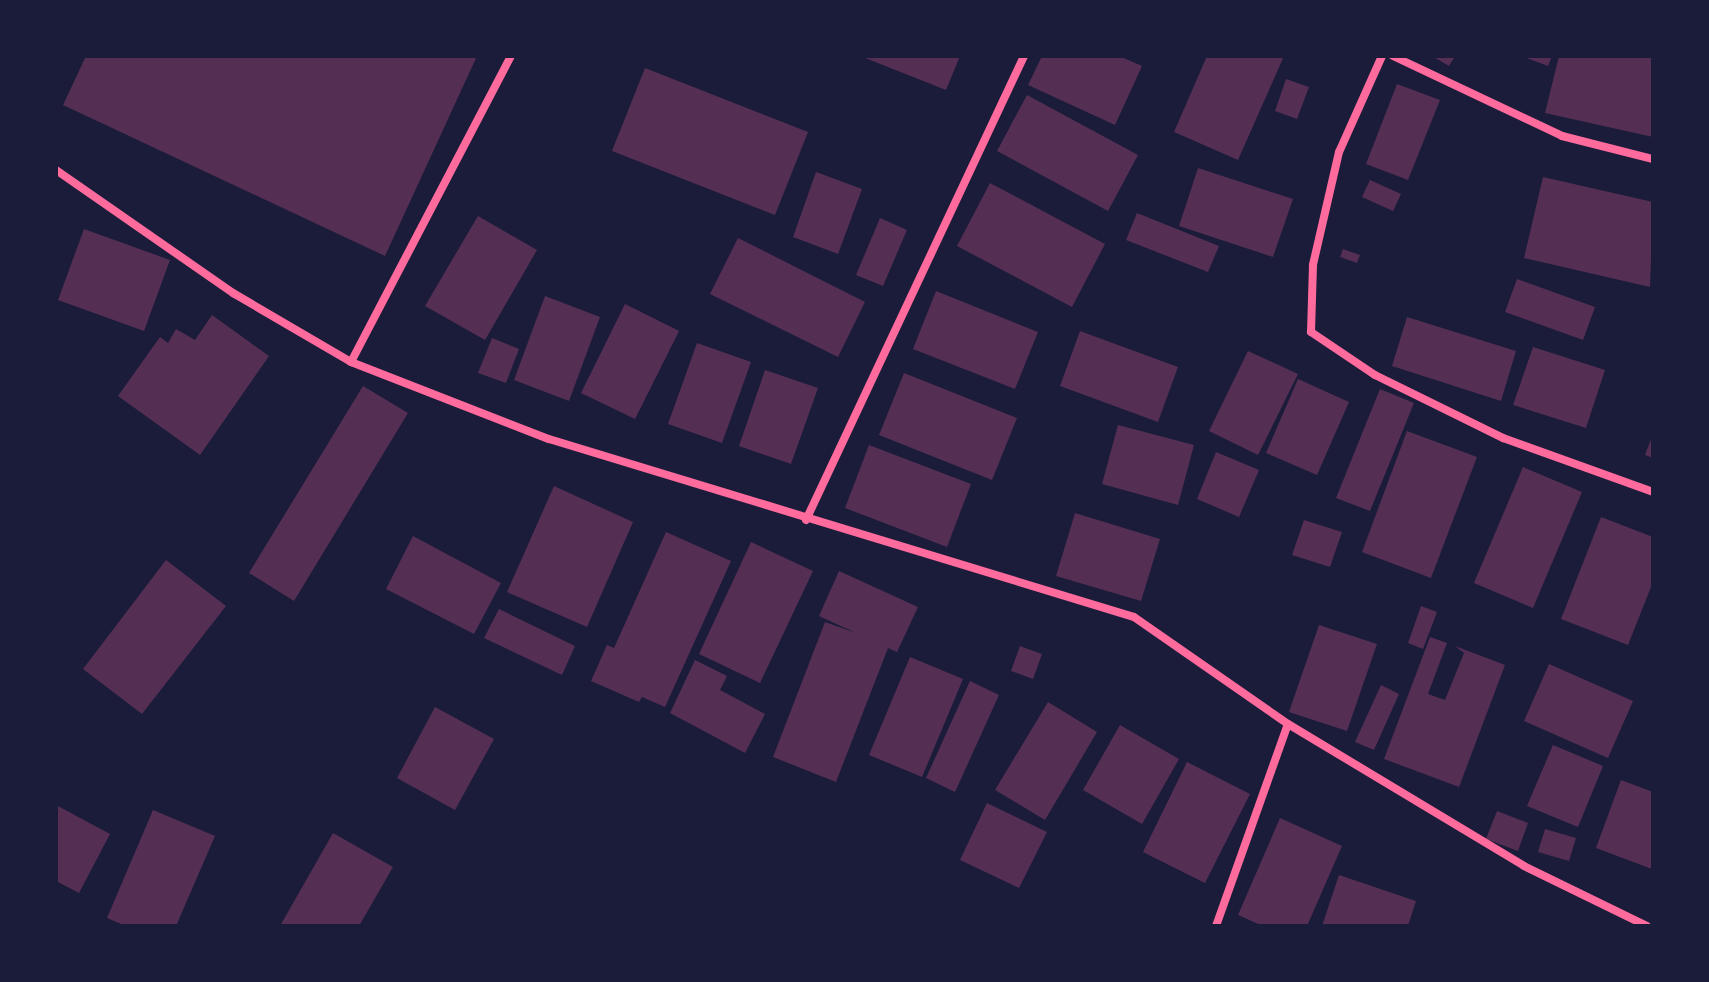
<!DOCTYPE html>
<style>
body{margin:0}
#map{position:relative;width:1709px;height:982px;overflow:hidden;background:#1b1b3a;font-family:"Archivo Narrow",sans-serif}
div>[style]{position:absolute}
.building>*{inset:0;background:#542f53}
.minor>*{height:8px;margin:-4px;padding:0 4px;transform-origin:4px;border-radius:4px;background:#ff6b9d}
span{translate:-50% -50%;white-space:nowrap;text-align:center;line-height:1.15;-webkit-text-stroke:7px #1b1b3a;paint-order:stroke}
.frame{position:absolute;inset:0;border:58px solid #1b1b3a;pointer-events:none}
</style>
<div id="map">
<div class="building">
<i style="clip-path:polygon(86px 56px,477px 56px,385px 256px,63px 105px)"></i>
<i style="clip-path:polygon(860px 56px,960px 56px,946px 90px)"></i>
<i style="clip-path:polygon(1042px 56px,1119px 56px,1142px 66px,1115px 125px,1028px 85px)"></i>
<i style="clip-path:polygon(1207px 56px,1284px 56px,1238px 160px,1174px 132px)"></i>
<i style="clip-path:polygon(1432px 56px,1455px 56px,1449px 66px)"></i>
<i style="clip-path:polygon(1521px 56px,1552px 56px,1548px 66px)"></i>
<i style="clip-path:polygon(1559px 56px,1653px 56px,1653px 137px,1545px 113px)"></i>
<i style="clip-path:polygon(645px 68px,808px 132px,775px 215px,612px 151px)"></i>
<i style="clip-path:polygon(1286px 79px,1309px 87px,1297px 119px,1275px 111px)"></i>
<i style="clip-path:polygon(1397px 84px,1440px 100px,1408px 180px,1366px 164px)"></i>
<i style="clip-path:polygon(1027px 95px,1138px 155px,1108px 211px,997px 151px)"></i>
<i style="clip-path:polygon(1198px 168px,1293px 199px,1273px 257px,1179px 226px)"></i>
<i style="clip-path:polygon(816px 172px,862px 189px,838px 254px,793px 237px)"></i>
<i style="clip-path:polygon(1543px 177px,1653px 202px,1650px 287px,1524px 258px)"></i>
<i style="clip-path:polygon(1370px 180px,1401px 194px,1393px 211px,1362px 197px)"></i>
<i style="clip-path:polygon(990px 183px,1105px 244px,1072px 307px,957px 246px)"></i>
<i style="clip-path:polygon(1137px 213px,1219px 246px,1208px 272px,1126px 240px)"></i>
<i style="clip-path:polygon(478px 216px,537px 250px,485px 340px,425px 306px)"></i>
<i style="clip-path:polygon(880px 218px,907px 230px,883px 286px,856px 275px)"></i>
<i style="clip-path:polygon(84px 229px,170px 260px,144px 331px,58px 300px)"></i>
<i style="clip-path:polygon(738px 238px,865px 302px,838px 357px,710px 294px)"></i>
<i style="clip-path:polygon(1343px 249px,1360px 255px,1357px 263px,1340px 257px)"></i>
<i style="clip-path:polygon(1517px 279px,1595px 307px,1583px 340px,1505px 312px)"></i>
<i style="clip-path:polygon(936px 291px,1038px 332px,1015px 389px,913px 349px)"></i>
<i style="clip-path:polygon(545px 296px,600px 317px,569px 401px,514px 380px)"></i>
<i style="clip-path:polygon(625px 304px,679px 331px,635px 419px,581px 393px)"></i>
<i style="clip-path:polygon(212px 315px,269px 356px,200px 455px,118px 396px,160px 337px,168px 343px,176px 329px,195px 340px)"></i>
<i style="clip-path:polygon(1407px 317px,1516px 351px,1501px 401px,1392px 366px)"></i>
<i style="clip-path:polygon(1080px 331px,1178px 367px,1158px 422px,1060px 386px)"></i>
<i style="clip-path:polygon(492px 338px,519px 349px,506px 383px,478px 373px)"></i>
<i style="clip-path:polygon(697px 343px,751px 362px,722px 443px,668px 424px)"></i>
<i style="clip-path:polygon(1533px 347px,1605px 370px,1586px 428px,1513px 405px)"></i>
<i style="clip-path:polygon(1248px 351px,1298px 374px,1258px 455px,1209px 431px)"></i>
<i style="clip-path:polygon(765px 370px,818px 388px,791px 464px,739px 446px)"></i>
<i style="clip-path:polygon(904px 373px,1017px 418px,992px 480px,879px 435px)"></i>
<i style="clip-path:polygon(1298px 379px,1349px 402px,1317px 475px,1266px 453px)"></i>
<i style="clip-path:polygon(363px 386px,408px 413px,294px 601px,249px 573px)"></i>
<i style="clip-path:polygon(1380px 389px,1414px 403px,1370px 511px,1336px 498px)"></i>
<i style="clip-path:polygon(1118px 425px,1194px 445px,1178px 505px,1102px 484px)"></i>
<i style="clip-path:polygon(1407px 431px,1477px 457px,1431px 578px,1362px 552px)"></i>
<i style="clip-path:polygon(1653px 434px,1653px 458px,1645px 455px)"></i>
<i style="clip-path:polygon(869px 445px,971px 484px,947px 547px,845px 508px)"></i>
<i style="clip-path:polygon(1216px 452px,1259px 470px,1239px 517px,1197px 499px)"></i>
<i style="clip-path:polygon(1523px 467px,1582px 492px,1533px 608px,1474px 583px)"></i>
<i style="clip-path:polygon(554px 486px,633px 522px,587px 627px,507px 592px)"></i>
<i style="clip-path:polygon(1075px 513px,1160px 539px,1141px 601px,1056px 576px)"></i>
<i style="clip-path:polygon(1601px 517px,1653px 537px,1653px 582px,1628px 645px,1561px 619px)"></i>
<i style="clip-path:polygon(1304px 520px,1342px 532px,1330px 567px,1292px 555px)"></i>
<i style="clip-path:polygon(666px 532px,731px 561px,665px 707px,642px 697px,639px 702px,591px 681px,607px 645px,614px 648px)"></i>
<i style="clip-path:polygon(413px 536px,501px 583px,474px 634px,386px 589px)"></i>
<i style="clip-path:polygon(751px 542px,813px 571px,760px 683px,699px 654px)"></i>
<i style="clip-path:polygon(166px 560px,226px 606px,142px 714px,83px 669px)"></i>
<i style="clip-path:polygon(839px 571px,918px 607px,897px 652px,888px 648px,836px 782px,773px 757px,825px 622px,856px 633px,819px 616px)"></i>
<i style="clip-path:polygon(1421px 606px,1437px 612px,1423px 649px,1408px 643px)"></i>
<i style="clip-path:polygon(499px 609px,575px 646px,562px 675px,484px 638px)"></i>
<i style="clip-path:polygon(1319px 625px,1377px 644px,1347px 731px,1289px 712px)"></i>
<i style="clip-path:polygon(1430px 637px,1447px 643px,1428px 694px,1445px 700px,1464px 653px,1455px 646px,1505px 665px,1459px 787px,1384px 759px)"></i>
<i style="clip-path:polygon(1020px 646px,1042px 654px,1033px 679px,1011px 671px)"></i>
<i style="clip-path:polygon(910px 657px,963px 679px,922px 777px,869px 755px)"></i>
<i style="clip-path:polygon(695px 660px,727px 676px,720px 690px,765px 714px,745px 753px,670px 713px)"></i>
<i style="clip-path:polygon(1549px 664px,1633px 701px,1608px 758px,1524px 721px)"></i>
<i style="clip-path:polygon(970px 681px,999px 695px,955px 792px,926px 778px)"></i>
<i style="clip-path:polygon(1381px 685px,1399px 694px,1374px 750px,1355px 742px)"></i>
<i style="clip-path:polygon(1048px 702px,1097px 732px,1045px 820px,995px 790px)"></i>
<i style="clip-path:polygon(435px 707px,494px 739px,455px 810px,397px 778px)"></i>
<i style="clip-path:polygon(1120px 725px,1179px 759px,1142px 824px,1083px 790px)"></i>
<i style="clip-path:polygon(1553px 745px,1603px 766px,1578px 827px,1527px 806px)"></i>
<i style="clip-path:polygon(1187px 762px,1250px 794px,1205px 883px,1143px 852px)"></i>
<i style="clip-path:polygon(1621px 780px,1653px 792px,1652px 869px,1596px 848px)"></i>
<i style="clip-path:polygon(987px 803px,1047px 832px,1019px 888px,960px 860px)"></i>
<i style="clip-path:polygon(56px 805px,110px 834px,79px 893px,56px 881px)"></i>
<i style="clip-path:polygon(153px 810px,215px 836px,176px 926px,126px 926px,107px 918px)"></i>
<i style="clip-path:polygon(1497px 811px,1528px 823px,1518px 851px,1486px 839px)"></i>
<i style="clip-path:polygon(1280px 818px,1342px 846px,1307px 926px,1263px 926px,1238px 915px)"></i>
<i style="clip-path:polygon(1545px 829px,1576px 838px,1569px 861px,1538px 852px)"></i>
<i style="clip-path:polygon(333px 833px,393px 867px,359px 926px,280px 926px)"></i>
<i style="clip-path:polygon(1339px 875px,1416px 901px,1408px 926px,1322px 926px)"></i>
</div>
<div class="minor">
<i style="left:1382px;top:56px;width:105px;rotate:114.1deg"></i>
<i style="left:1339px;top:152px;width:116px;rotate:103deg"></i>
<i style="left:1313px;top:265px;width:67px;rotate:91.7deg"></i>
<i style="left:1311px;top:332px;width:77px;rotate:33.9deg"></i>
<i style="left:1375px;top:375px;width:143px;rotate:26.2deg"></i>
<i style="left:1503px;top:438px;width:159px;rotate:19.8deg"></i>
<i style="left:1393px;top:56px;width:187px;rotate:25.3deg"></i>
<i style="left:1562px;top:136px;width:94px;rotate:14.2deg"></i>
<i style="left:56px;top:170px;width:216px;rotate:34.8deg"></i>
<i style="left:233px;top:293px;width:137px;rotate:30.3deg"></i>
<i style="left:351px;top:362px;width:212px;rotate:21.3deg"></i>
<i style="left:549px;top:439px;width:611px;rotate:16.92deg"></i>
<i style="left:1134px;top:617px;width:188px;rotate:34.8deg"></i>
<i style="left:1288px;top:724px;width:275px;rotate:31deg"></i>
<i style="left:1524px;top:866px;width:137px;rotate:26deg"></i>
<i style="left:351px;top:362px;width:345px;rotate:-62.4deg"></i>
<i style="left:806px;top:520px;width:513px;rotate:-64.83deg"></i>
<i style="left:1216px;top:926px;width:214px;rotate:-70.4deg"></i>
</div>
<div class="frame"></div>
</div>
